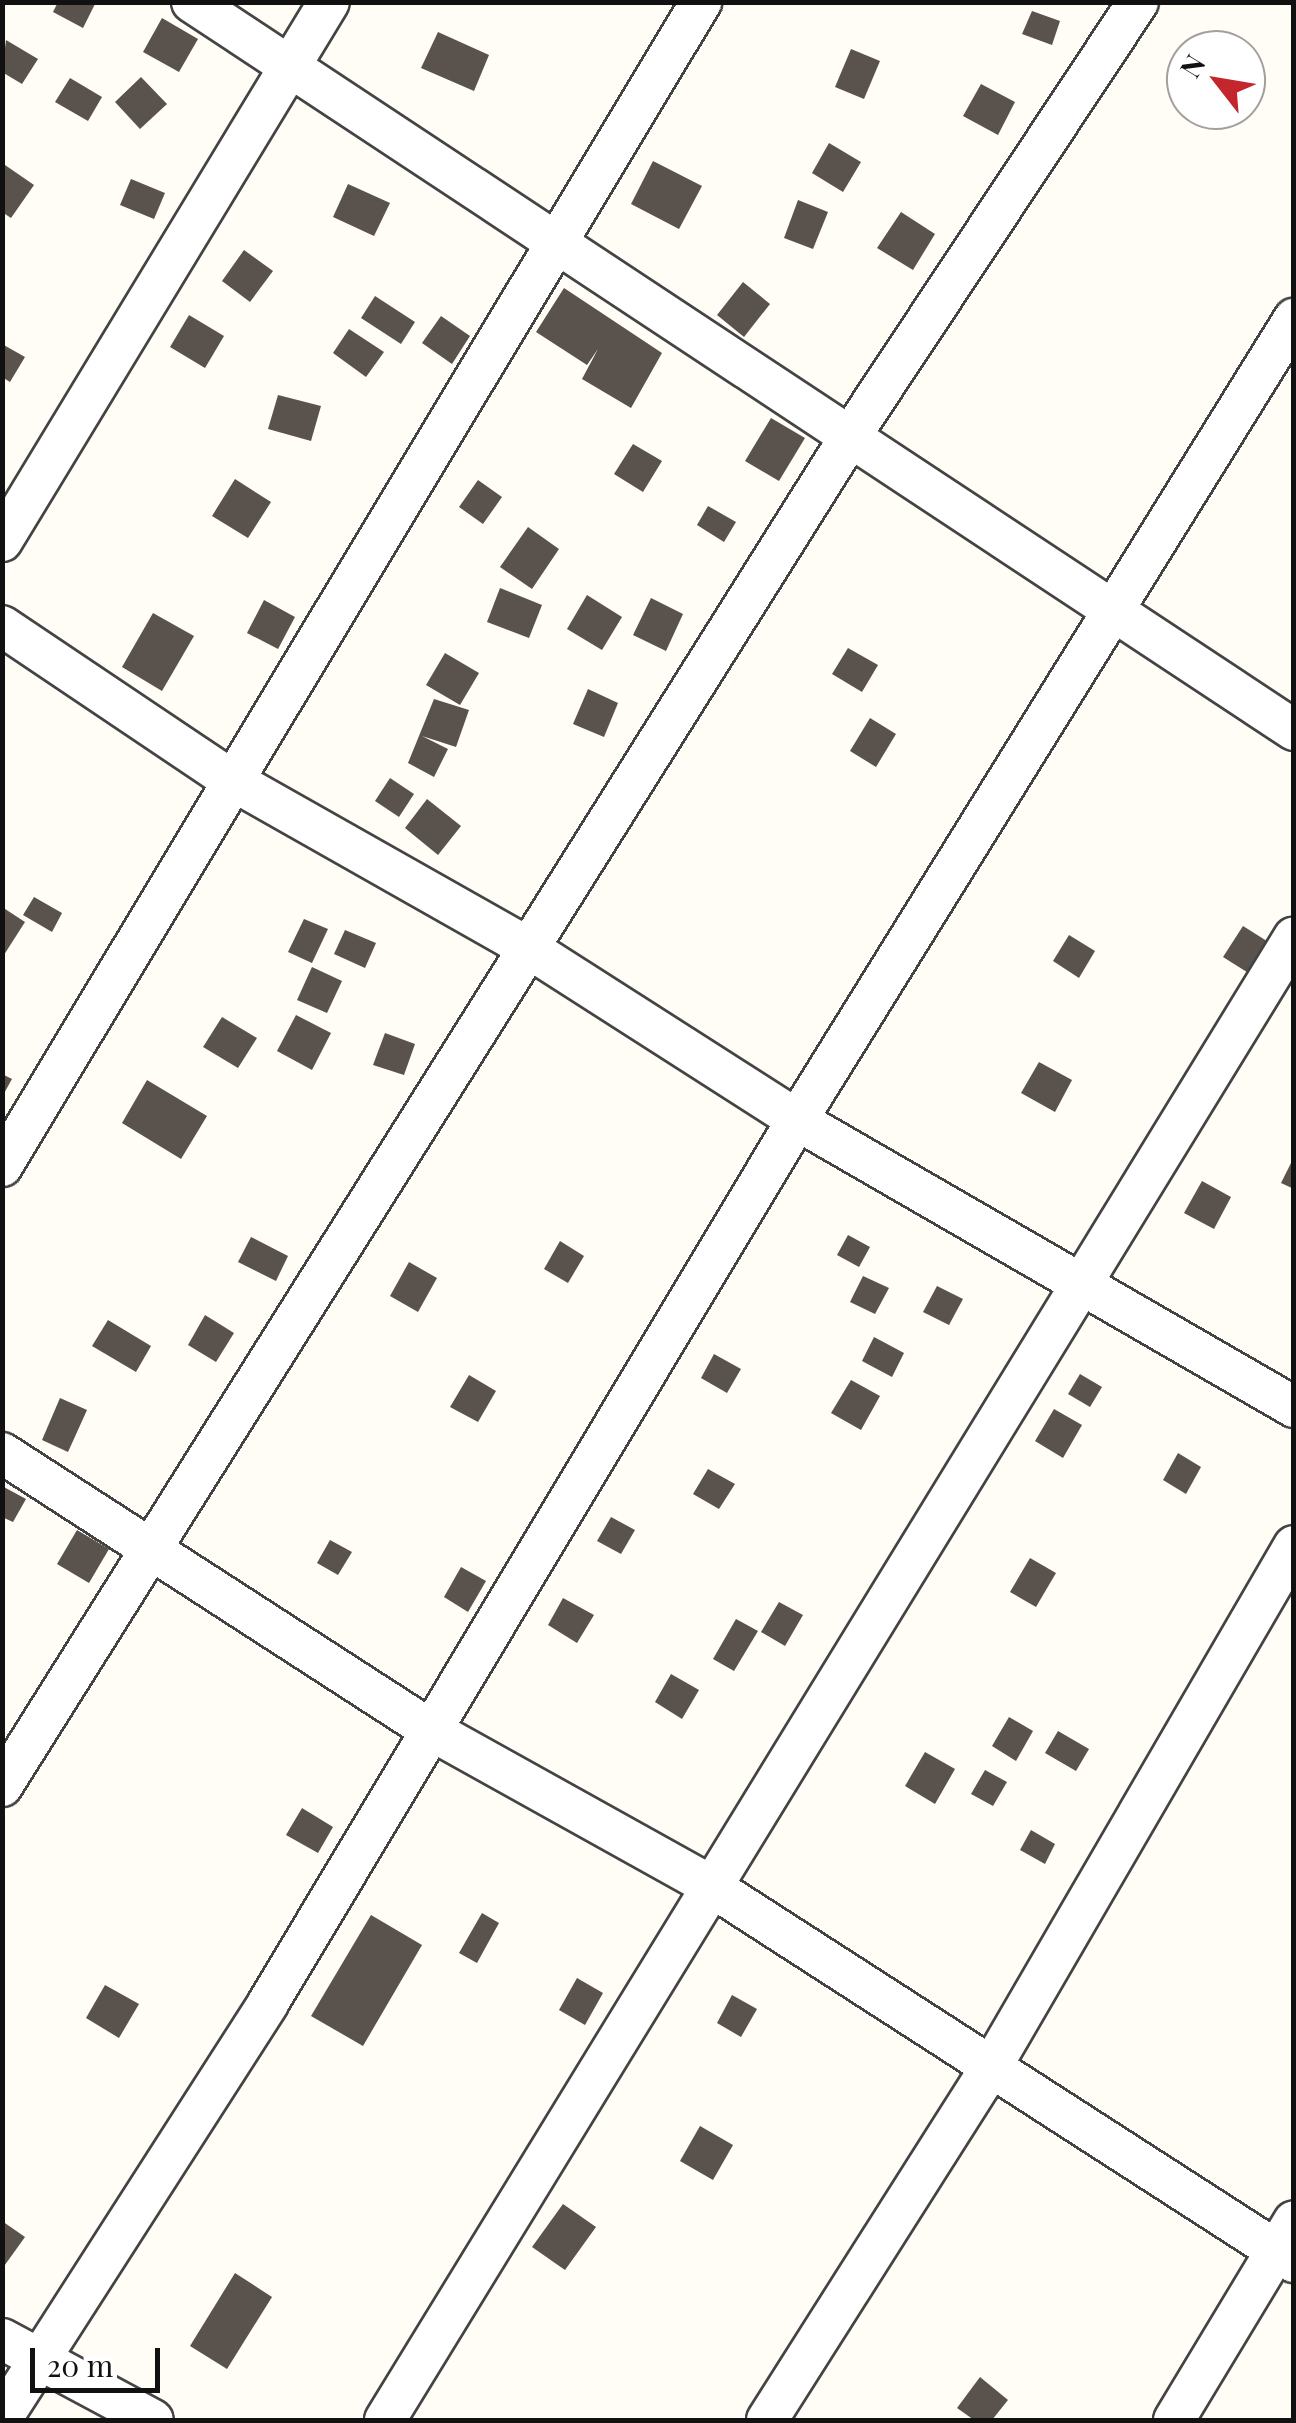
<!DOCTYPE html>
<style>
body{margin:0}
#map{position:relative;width:1296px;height:2423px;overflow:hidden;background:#fffdf5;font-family:"Playfair Display",serif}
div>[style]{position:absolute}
.building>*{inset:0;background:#5a524d}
.roads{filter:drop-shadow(2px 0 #444) drop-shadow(-2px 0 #444) drop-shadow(0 2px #444) drop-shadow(0 -2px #444)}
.minor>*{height:40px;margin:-20px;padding:0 20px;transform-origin:20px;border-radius:20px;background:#fff}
span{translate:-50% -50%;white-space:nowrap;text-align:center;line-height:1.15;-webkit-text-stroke:10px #fff;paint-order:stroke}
.frame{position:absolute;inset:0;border:5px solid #111;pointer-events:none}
.north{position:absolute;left:1166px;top:30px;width:100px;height:100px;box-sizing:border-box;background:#fff;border:2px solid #a0a0a0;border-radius:50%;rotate:301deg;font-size:28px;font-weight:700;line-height:40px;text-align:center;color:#111}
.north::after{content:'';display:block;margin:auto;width:35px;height:45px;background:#c4262e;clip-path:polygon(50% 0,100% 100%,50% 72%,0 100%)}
.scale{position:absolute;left:30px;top:2348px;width:130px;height:45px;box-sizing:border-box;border:5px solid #111;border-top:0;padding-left:12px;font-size:30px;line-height:35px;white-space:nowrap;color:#111;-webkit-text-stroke:8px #fff;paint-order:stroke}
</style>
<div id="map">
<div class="building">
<i style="clip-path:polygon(58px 2px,96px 2px,83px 28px,53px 12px)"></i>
<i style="clip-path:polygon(1032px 11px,1060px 21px,1052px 45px,1022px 34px)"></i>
<i style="clip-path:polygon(162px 18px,198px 39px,179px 72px,143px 52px)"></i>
<i style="clip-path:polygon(438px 32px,489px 55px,474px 91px,421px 68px)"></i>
<i style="clip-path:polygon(6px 40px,38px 59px,22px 84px,2px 72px)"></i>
<i style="clip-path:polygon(851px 49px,880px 61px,864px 99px,835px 87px)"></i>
<i style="clip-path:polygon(141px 77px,167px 104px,140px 129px,115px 102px)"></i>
<i style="clip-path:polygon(70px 78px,102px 97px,88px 121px,55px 102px)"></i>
<i style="clip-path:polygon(981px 84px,1015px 102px,998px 135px,963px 116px)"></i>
<i style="clip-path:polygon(829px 143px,861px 162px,843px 192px,812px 173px)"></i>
<i style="clip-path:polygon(653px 161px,702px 186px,679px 229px,631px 204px)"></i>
<i style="clip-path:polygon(5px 165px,34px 185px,11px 218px,2px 212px)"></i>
<i style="clip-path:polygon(131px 179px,165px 193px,154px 219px,120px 205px)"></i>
<i style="clip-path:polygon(348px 184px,390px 203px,374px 236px,333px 217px)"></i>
<i style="clip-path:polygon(798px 200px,828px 212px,813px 249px,784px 238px)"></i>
<i style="clip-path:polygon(901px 212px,935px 234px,913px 270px,877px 248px)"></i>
<i style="clip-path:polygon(244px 250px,273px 271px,250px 302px,222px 281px)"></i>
<i style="clip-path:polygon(743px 282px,770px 304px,744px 337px,717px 315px)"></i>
<i style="clip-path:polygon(564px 288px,662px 353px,631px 408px,582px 379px,598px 349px,587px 365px,536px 332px)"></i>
<i style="clip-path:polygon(375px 296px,415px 322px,401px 344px,361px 318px)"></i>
<i style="clip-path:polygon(189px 315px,224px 336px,205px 368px,170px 347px)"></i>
<i style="clip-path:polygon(441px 316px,470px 336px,452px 364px,422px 343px)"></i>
<i style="clip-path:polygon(349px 329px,384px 352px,366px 377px,333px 353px)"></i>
<i style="clip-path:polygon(2px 344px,25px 357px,10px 382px,2px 377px)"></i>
<i style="clip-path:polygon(278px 395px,321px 406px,311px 441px,268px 429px)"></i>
<i style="clip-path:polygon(771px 418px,805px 438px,779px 481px,745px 461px)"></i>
<i style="clip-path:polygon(633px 444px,662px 461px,643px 492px,614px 474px)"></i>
<i style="clip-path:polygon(235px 479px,271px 502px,248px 538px,212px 516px)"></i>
<i style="clip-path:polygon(478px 480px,502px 497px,483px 524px,459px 507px)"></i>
<i style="clip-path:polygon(708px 506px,736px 522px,724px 542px,697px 525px)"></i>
<i style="clip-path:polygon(528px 527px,559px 549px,532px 589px,500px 567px)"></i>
<i style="clip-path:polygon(500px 588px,542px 605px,529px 638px,487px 622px)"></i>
<i style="clip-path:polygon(587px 595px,622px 617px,602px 650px,567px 629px)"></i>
<i style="clip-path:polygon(651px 598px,683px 614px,666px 651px,633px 635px)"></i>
<i style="clip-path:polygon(264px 600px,295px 617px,278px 649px,247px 633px)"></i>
<i style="clip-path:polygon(153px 613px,194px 636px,162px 691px,122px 667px)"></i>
<i style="clip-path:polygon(848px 648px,878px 665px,862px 692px,832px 674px)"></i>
<i style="clip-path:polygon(445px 653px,479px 673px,460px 705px,426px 685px)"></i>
<i style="clip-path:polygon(588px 689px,618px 703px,604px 737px,573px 724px)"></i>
<i style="clip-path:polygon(434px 699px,469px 710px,456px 747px,422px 736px,448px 749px,434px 777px,408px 763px)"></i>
<i style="clip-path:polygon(870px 718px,896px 734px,876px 767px,850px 751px)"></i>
<i style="clip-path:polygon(390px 778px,414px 794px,399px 817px,375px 801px)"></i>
<i style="clip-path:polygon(427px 799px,461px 826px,438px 855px,405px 828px)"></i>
<i style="clip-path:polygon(34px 897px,62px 913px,52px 932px,23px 915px)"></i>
<i style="clip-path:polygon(2px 907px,25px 922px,2px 958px)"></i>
<i style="clip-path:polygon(304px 919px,328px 929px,312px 963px,288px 952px)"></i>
<i style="clip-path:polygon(1243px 926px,1270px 943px,1250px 974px,1223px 957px)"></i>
<i style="clip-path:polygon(345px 930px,376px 943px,365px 968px,334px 954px)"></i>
<i style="clip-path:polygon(1069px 935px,1095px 951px,1079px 978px,1053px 961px)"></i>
<i style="clip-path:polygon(312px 967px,342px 981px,327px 1013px,297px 1000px)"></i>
<i style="clip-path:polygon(296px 1015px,331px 1033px,312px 1070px,277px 1051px)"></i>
<i style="clip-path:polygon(222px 1017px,257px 1038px,238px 1068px,203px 1047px)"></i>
<i style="clip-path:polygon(385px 1033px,415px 1044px,404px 1075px,373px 1065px)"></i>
<i style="clip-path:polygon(1039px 1062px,1072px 1080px,1055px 1112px,1021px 1093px)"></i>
<i style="clip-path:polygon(2px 1074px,12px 1079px,2px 1097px)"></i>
<i style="clip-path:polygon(147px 1080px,207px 1116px,181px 1159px,122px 1123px)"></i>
<i style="clip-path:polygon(1294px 1157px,1294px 1189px,1281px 1183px)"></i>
<i style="clip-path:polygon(1202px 1181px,1231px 1197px,1214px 1229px,1184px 1213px)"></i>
<i style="clip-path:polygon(848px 1235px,870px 1247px,859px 1267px,837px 1255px)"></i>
<i style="clip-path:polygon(251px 1237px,288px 1256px,276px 1281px,238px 1262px)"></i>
<i style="clip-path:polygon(560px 1241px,584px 1256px,568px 1283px,544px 1269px)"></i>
<i style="clip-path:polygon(409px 1262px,437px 1278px,418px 1312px,390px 1296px)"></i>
<i style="clip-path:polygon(863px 1276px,889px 1288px,875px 1314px,850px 1302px)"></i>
<i style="clip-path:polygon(937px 1286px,963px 1299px,949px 1325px,923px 1312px)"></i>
<i style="clip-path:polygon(205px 1315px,234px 1333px,216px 1362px,188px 1345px)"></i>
<i style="clip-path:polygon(108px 1320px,151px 1346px,136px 1372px,92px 1346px)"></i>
<i style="clip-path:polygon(874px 1337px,904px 1353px,892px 1377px,862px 1361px)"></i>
<i style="clip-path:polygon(714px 1354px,741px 1369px,727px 1393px,701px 1378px)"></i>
<i style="clip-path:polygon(1080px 1374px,1102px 1387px,1090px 1407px,1068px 1394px)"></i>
<i style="clip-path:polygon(469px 1375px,496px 1391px,478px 1422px,450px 1407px)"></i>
<i style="clip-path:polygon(851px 1380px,880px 1396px,861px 1430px,831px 1413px)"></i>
<i style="clip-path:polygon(60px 1398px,87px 1410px,68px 1452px,42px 1440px)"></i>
<i style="clip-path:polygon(1054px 1409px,1082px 1425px,1063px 1458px,1035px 1441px)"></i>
<i style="clip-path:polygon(1178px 1453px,1201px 1467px,1186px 1494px,1163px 1480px)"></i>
<i style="clip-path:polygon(708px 1469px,735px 1484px,719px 1509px,693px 1494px)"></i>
<i style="clip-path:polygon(2px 1486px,26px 1499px,13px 1522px,2px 1517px)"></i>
<i style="clip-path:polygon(611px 1517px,635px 1530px,621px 1554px,597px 1541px)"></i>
<i style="clip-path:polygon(77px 1530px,109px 1549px,89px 1583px,57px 1564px)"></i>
<i style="clip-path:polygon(330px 1540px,352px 1552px,338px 1575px,317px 1563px)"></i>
<i style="clip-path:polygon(1030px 1558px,1056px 1573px,1036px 1607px,1010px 1592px)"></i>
<i style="clip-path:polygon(461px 1567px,486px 1581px,468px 1612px,444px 1597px)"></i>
<i style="clip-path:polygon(563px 1598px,594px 1615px,577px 1643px,548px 1625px)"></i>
<i style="clip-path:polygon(779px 1602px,803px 1615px,785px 1646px,761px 1632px)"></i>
<i style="clip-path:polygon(736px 1619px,758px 1631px,734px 1671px,713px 1659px)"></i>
<i style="clip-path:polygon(671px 1674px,699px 1690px,682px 1719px,655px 1702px)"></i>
<i style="clip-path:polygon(1009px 1717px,1033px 1731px,1016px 1761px,992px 1746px)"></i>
<i style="clip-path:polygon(1058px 1731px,1089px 1749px,1076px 1771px,1045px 1753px)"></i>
<i style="clip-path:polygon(925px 1752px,955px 1769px,935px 1804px,905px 1786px)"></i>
<i style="clip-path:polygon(985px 1770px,1007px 1782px,993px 1806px,971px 1794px)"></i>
<i style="clip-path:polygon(302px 1808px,333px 1827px,318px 1853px,286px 1835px)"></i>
<i style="clip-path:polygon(1031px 1830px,1055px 1844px,1045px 1864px,1020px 1850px)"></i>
<i style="clip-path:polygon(482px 1913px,499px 1923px,477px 1963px,459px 1953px)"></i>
<i style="clip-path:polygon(371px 1915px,422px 1945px,363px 2046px,311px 2016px)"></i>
<i style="clip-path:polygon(577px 1978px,603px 1993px,585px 2025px,559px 2010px)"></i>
<i style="clip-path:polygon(105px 1985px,139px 2004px,119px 2038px,86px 2018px)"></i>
<i style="clip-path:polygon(732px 1995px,757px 2009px,741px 2037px,717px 2023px)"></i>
<i style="clip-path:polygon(700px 2126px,733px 2145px,713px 2180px,680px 2161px)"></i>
<i style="clip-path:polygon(563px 2204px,596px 2227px,565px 2270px,532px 2247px)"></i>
<i style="clip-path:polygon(2px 2221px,25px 2237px,2px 2269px)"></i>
<i style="clip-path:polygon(235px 2273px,272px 2297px,227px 2369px,190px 2346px)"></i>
<i style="clip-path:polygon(980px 2377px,1008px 2400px,992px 2420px,974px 2420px,957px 2408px)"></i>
</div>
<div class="roads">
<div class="minor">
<i style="left:192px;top:2px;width:1321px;rotate:33.45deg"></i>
<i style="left:2px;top:541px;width:630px;rotate:-58.76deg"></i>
<i style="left:2px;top:626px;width:275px;rotate:33.9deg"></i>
<i style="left:230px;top:779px;width:345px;rotate:29.5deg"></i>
<i style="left:530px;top:949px;width:317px;rotate:32.6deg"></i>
<i style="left:797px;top:1120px;width:574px;rotate:30deg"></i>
<i style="left:2px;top:1166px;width:1358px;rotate:-59.01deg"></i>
<i style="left:2px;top:1453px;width:508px;rotate:32.88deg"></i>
<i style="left:429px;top:1729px;width:321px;rotate:29.1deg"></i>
<i style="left:709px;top:1885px;width:696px;rotate:32.8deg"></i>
<i style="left:2px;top:1786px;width:1596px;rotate:-57.85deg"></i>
<i style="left:851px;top:435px;width:519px;rotate:-56.46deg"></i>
<i style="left:2px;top:2339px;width:171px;rotate:28.2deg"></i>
<i style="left:2px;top:2418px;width:493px;rotate:-57.3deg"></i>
<i style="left:268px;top:2003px;width:1029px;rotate:-59.07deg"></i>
<i style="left:797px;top:1120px;width:943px;rotate:-58.18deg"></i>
<i style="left:385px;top:2420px;width:1739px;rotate:-58.49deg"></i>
<i style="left:767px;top:2420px;width:422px;rotate:-57.6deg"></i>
<i style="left:993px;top:2064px;width:599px;rotate:-59.84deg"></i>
<i style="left:1174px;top:2420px;width:232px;rotate:-58.9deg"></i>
</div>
</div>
<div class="frame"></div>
<div class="north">N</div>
<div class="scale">20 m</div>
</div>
